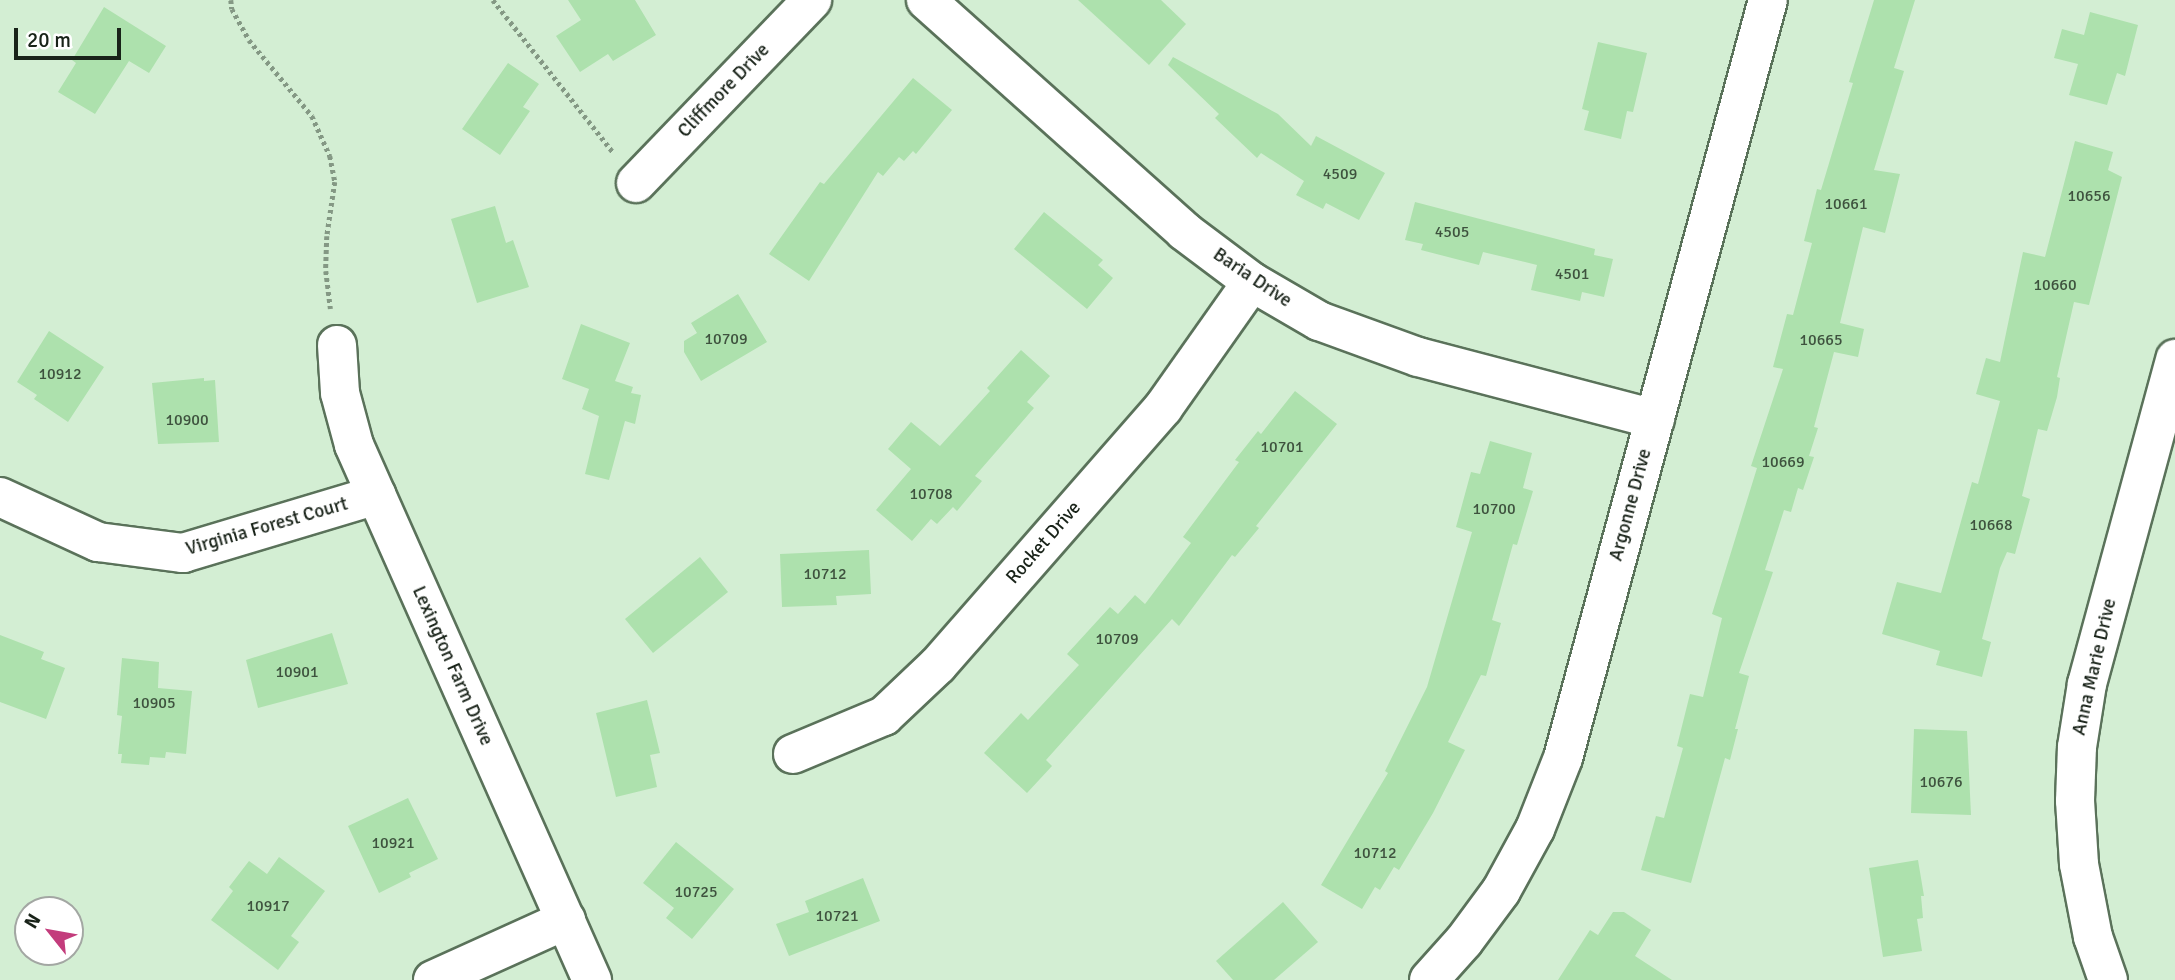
<!DOCTYPE html>
<style>
body{margin:0}
#map{position:relative;width:2175px;height:980px;overflow:hidden;background:#d3eed3;font-family:Signika,sans-serif}
div>[style]{position:absolute}
.building>*{inset:0;background:#ade1ad}
.path>*{height:4.5px;margin-top:-2.25px;transform-origin:0;background:repeating-linear-gradient(90deg,#849884 0 3.5px,transparent 0 7px)}
.roads{filter:drop-shadow(2px 0 #5a725a) drop-shadow(-2px 0 #5a725a) drop-shadow(0 2px #5a725a) drop-shadow(0 -2px #5a725a)}
.minor>*{height:38px;margin:-19px;padding:0 19px;transform-origin:19px;border-radius:19px;background:#fff}
span{translate:-50% -50%;white-space:nowrap;text-align:center;line-height:1.15;-webkit-text-stroke:6px #fff;paint-order:stroke}
.number-label{font-size:16px;color:#3e523e}
.number-label span{-webkit-text-stroke-width:0}
.street-label{font-size:19px;color:#192319}
.north{position:absolute;left:14px;top:896px;width:70px;height:70px;box-sizing:border-box;background:#fff;border:2px solid #a3a7a3;border-radius:50%;rotate:301deg;font-size:19px;font-weight:700;line-height:28px;text-align:center;color:#192319}
.north::after{content:'';display:block;margin:auto;width:24px;height:32px;background:#c33c7c;clip-path:polygon(50% 0,100% 100%,50% 72%,0 100%)}
.scale{position:absolute;left:14px;top:28px;width:107px;height:32px;box-sizing:border-box;border:4px solid #192319;border-top:0;padding-left:9px;font-size:21px;line-height:24px;white-space:nowrap;color:#192319;-webkit-text-stroke:5px #fff;paint-order:stroke}
</style>
<div id="map">
<div class="building">
<i style="clip-path:polygon(568px 0,635px 0,656px 35px,613px 61px,608px 54px,580px 72px,556px 36px,581px 20px)"></i>
<i style="clip-path:polygon(1078px 0,1161px 0,1186px 24px,1149px 65px)"></i>
<i style="clip-path:polygon(1874px 0,1915px 0,1894px 68px,1904px 71px,1874px 170px,1900px 174px,1885px 233px,1863px 227px,1840px 323px,1864px 329px,1858px 357px,1834px 352px,1814px 427px,1818px 428px,1809px 456px,1814px 457px,1803px 490px,1798px 488px,1791px 512px,1784px 510px,1765px 570px,1773px 572px,1739px 673px,1749px 676px,1735px 729px,1738px 729px,1730px 760px,1725px 758px,1691px 883px,1641px 870px,1656px 816px,1664px 818px,1683px 748px,1677px 746px,1690px 694px,1703px 697px,1722px 618px,1712px 614px,1757px 468px,1751px 466px,1783px 369px,1773px 367px,1787px 314px,1793px 315px,1812px 243px,1804px 241px,1817px 189px,1821px 190px,1853px 83px,1849px 82px)"></i>
<i style="clip-path:polygon(104px 7px,166px 46px,149px 73px,129px 61px,95px 114px,58px 92px,76px 63px,72px 60px)"></i>
<i style="clip-path:polygon(2090px 12px,2138px 25px,2125px 76px,2117px 73px,2107px 105px,2069px 95px,2078px 64px,2054px 58px,2062px 29px,2084px 35px)"></i>
<i style="clip-path:polygon(1598px 42px,1647px 53px,1633px 112px,1627px 111px,1621px 139px,1584px 130px,1589px 111px,1582px 109px)"></i>
<i style="clip-path:polygon(1173px 57px,1278px 114px,1311px 146px,1316px 136px,1385px 173px,1359px 220px,1326px 203px,1323px 209px,1296px 195px,1304px 181px,1261px 153px,1257px 158px,1215px 118px,1219px 114px,1168px 65px)"></i>
<i style="clip-path:polygon(508px 63px,539px 84px,523px 107px,530px 111px,500px 155px,462px 129px)"></i>
<i style="clip-path:polygon(913px 78px,952px 110px,916px 154px,913px 151px,904px 161px,899px 157px,883px 176px,878px 172px,809px 281px,769px 254px,820px 182px,824px 184px)"></i>
<i style="clip-path:polygon(2075px 141px,2113px 152px,2108px 170px,2122px 177px,2089px 305px,2074px 302px,2057px 377px,2060px 378px,2057px 397px,2047px 431px,2038px 429px,2022px 496px,2030px 499px,2015px 554px,2007px 552px,2000px 568px,1982px 639px,1991px 642px,1982px 677px,1936px 665px,1940px 651px,1882px 634px,1897px 582px,1941px 593px,1972px 482px,1978px 484px,2000px 401px,1976px 394px,1986px 358px,2000px 362px,2023px 252px,2045px 257px)"></i>
<i style="clip-path:polygon(1415px 202px,1595px 249px,1594px 255px,1613px 259px,1604px 297px,1582px 292px,1580px 301px,1531px 290px,1537px 265px,1483px 252px,1479px 265px,1421px 250px,1423px 244px,1405px 240px)"></i>
<i style="clip-path:polygon(495px 206px,506px 243px,513px 240px,529px 287px,477px 303px,451px 219px)"></i>
<i style="clip-path:polygon(1044px 212px,1103px 260px,1098px 265px,1113px 278px,1087px 309px,1014px 249px)"></i>
<i style="clip-path:polygon(738px 294px,767px 342px,701px 381px,684px 352px,684px 341px,697px 333px,691px 323px)"></i>
<i style="clip-path:polygon(581px 324px,630px 343px,615px 381px,633px 387px,631px 393px,641px 395px,635px 424px,625px 421px,609px 480px,585px 474px,599px 416px,582px 409px,589px 389px,562px 379px)"></i>
<i style="clip-path:polygon(49px 331px,104px 367px,68px 422px,34px 399px,37px 395px,17px 382px)"></i>
<i style="clip-path:polygon(1021px 350px,1050px 376px,1027px 402px,1034px 408px,975px 476px,982px 481px,957px 511px,953px 507px,937px 524px,931px 519px,912px 541px,876px 510px,911px 469px,888px 449px,911px 422px,940px 446px,990px 391px,987px 388px)"></i>
<i style="clip-path:polygon(204px 378px,204px 381px,215px 380px,219px 442px,158px 444px,152px 383px)"></i>
<i style="clip-path:polygon(1295px 391px,1337px 424px,1256px 526px,1259px 528px,1235px 557px,1232px 555px,1179px 626px,1172px 619px,1046px 760px,1052px 766px,1027px 793px,984px 753px,1021px 713px,1028px 720px,1079px 665px,1067px 654px,1110px 607px,1118px 614px,1135px 595px,1145px 604px,1191px 543px,1183px 537px,1239px 462px,1235px 460px,1258px 431px,1261px 434px)"></i>
<i style="clip-path:polygon(1490px 441px,1532px 453px,1523px 488px,1533px 491px,1517px 545px,1513px 544px,1492px 620px,1501px 623px,1486px 676px,1481px 675px,1448px 742px,1465px 750px,1433px 813px,1399px 870px,1394px 867px,1380px 890px,1375px 887px,1362px 909px,1321px 885px,1388px 773px,1385px 771px,1427px 687px,1472px 532px,1456px 527px,1471px 472px,1480px 474px)"></i>
<i style="clip-path:polygon(869px 550px,871px 594px,836px 596px,837px 605px,782px 607px,780px 554px)"></i>
<i style="clip-path:polygon(700px 557px,728px 592px,653px 653px,625px 619px)"></i>
<i style="clip-path:polygon(332px 633px,348px 684px,258px 708px,246px 660px)"></i>
<i style="clip-path:polygon(0 635px,44px 652px,41px 659px,65px 668px,46px 719px,0 702px)"></i>
<i style="clip-path:polygon(122px 658px,159px 662px,158px 688px,192px 691px,186px 754px,166px 752px,165px 758px,150px 757px,149px 765px,121px 763px,122px 754px,118px 754px,122px 716px,117px 715px)"></i>
<i style="clip-path:polygon(647px 700px,660px 753px,650px 755px,657px 787px,616px 797px,596px 713px)"></i>
<i style="clip-path:polygon(1914px 729px,1967px 731px,1971px 815px,1911px 813px)"></i>
<i style="clip-path:polygon(408px 798px,438px 859px,409px 873px,411px 877px,379px 893px,348px 826px)"></i>
<i style="clip-path:polygon(676px 842px,734px 889px,692px 939px,666px 918px,674px 908px,643px 883px)"></i>
<i style="clip-path:polygon(279px 857px,325px 891px,291px 936px,299px 942px,278px 970px,211px 920px,233px 891px,229px 887px,249px 861px,267px 874px)"></i>
<i style="clip-path:polygon(1918px 860px,1924px 896px,1921px 896px,1923px 918px,1917px 919px,1922px 951px,1883px 957px,1869px 868px)"></i>
<i style="clip-path:polygon(863px 878px,880px 921px,789px 956px,776px 924px,809px 912px,805px 901px)"></i>
<i style="clip-path:polygon(1283px 902px,1318px 942px,1274px 980px,1233px 980px,1216px 961px)"></i>
<i style="clip-path:polygon(1613px 912px,1624px 912px,1651px 930px,1635px 956px,1672px 980px,1558px 980px,1590px 930px,1598px 935px)"></i>
</div>
<div class="path">
<i style="left:231px;top:0;width:9px;rotate:84deg"></i>
<i style="left:232px;top:9px;width:35px;rotate:61deg"></i>
<i style="left:249px;top:40px;width:99px;rotate:50.3deg"></i>
<i style="left:312px;top:116px;width:44px;rotate:65.8deg"></i>
<i style="left:330px;top:156px;width:26px;rotate:79deg"></i>
<i style="left:335px;top:182px;width:55px;rotate:98.4deg"></i>
<i style="left:327px;top:236px;width:35px;rotate:92deg"></i>
<i style="left:326px;top:271px;width:38px;rotate:83deg"></i>
<i style="left:493px;top:0;width:195px;rotate:51.7deg"></i>
</div>
<div class="roads">
<div class="minor">
<i style="left:926px;top:0;width:346px;rotate:41.8deg"></i>
<i style="left:1184px;top:231px;width:85px;rotate:36.9deg"></i>
<i style="left:1252px;top:282px;width:78px;rotate:30.2deg"></i>
<i style="left:1319px;top:321px;width:105px;rotate:20deg"></i>
<i style="left:1418px;top:357px;width:245px;rotate:14.7deg"></i>
<i style="left:636px;top:183px;width:254px;rotate:-46.1deg"></i>
<i style="left:337px;top:345px;width:48px;rotate:86.4deg"></i>
<i style="left:340px;top:393px;width:54px;rotate:74.9deg"></i>
<i style="left:354px;top:445px;width:586px;rotate:66.02deg"></i>
<i style="left:0;top:497px;width:108px;rotate:24.7deg"></i>
<i style="left:98px;top:542px;width:86px;rotate:7.4deg"></i>
<i style="left:183px;top:553px;width:202px;rotate:-16.7deg"></i>
<i style="left:793px;top:754px;width:99px;rotate:-22.7deg"></i>
<i style="left:884px;top:716px;width:74px;rotate:-43.4deg"></i>
<i style="left:938px;top:665px;width:342px;rotate:-48.8deg"></i>
<i style="left:1163px;top:408px;width:154px;rotate:-54.8deg"></i>
<i style="left:433px;top:980px;width:146px;rotate:-24.3deg"></i>
<i style="left:1429px;top:980px;width:52px;rotate:-48.1deg"></i>
<i style="left:1464px;top:941px;width:62px;rotate:-53.5deg"></i>
<i style="left:1501px;top:891px;width:71px;rotate:-61.3deg"></i>
<i style="left:1535px;top:829px;width:76px;rotate:-68.5deg"></i>
<i style="left:1563px;top:758px;width:785px;rotate:-74.87deg"></i>
<i style="left:2108px;top:980px;width:46px;rotate:-109.2deg"></i>
<i style="left:2093px;top:937px;width:74px;rotate:-100.9deg"></i>
<i style="left:2079px;top:864px;width:63px;rotate:-93.6deg"></i>
<i style="left:2075px;top:801px;width:54px;rotate:-87.9deg"></i>
<i style="left:2077px;top:747px;width:64px;rotate:-81deg"></i>
<i style="left:2087px;top:684px;width:337px;rotate:-74.8deg"></i>
</div>
</div>
<div class="number-label">
<span style="left:1340px;top:174px">4509</span>
<span style="left:2089px;top:196px">10656</span>
<span style="left:1846px;top:204px">10661</span>
<span style="left:1452px;top:232px">4505</span>
<span style="left:1572px;top:274px">4501</span>
<span style="left:2055px;top:285px">10660</span>
<span style="left:726px;top:339px">10709</span>
<span style="left:1821px;top:340px">10665</span>
<span style="left:60px;top:374px">10912</span>
<span style="left:187px;top:420px">10900</span>
<span style="left:1282px;top:447px">10701</span>
<span style="left:1783px;top:462px">10669</span>
<span style="left:931px;top:494px">10708</span>
<span style="left:1494px;top:509px">10700</span>
<span style="left:1991px;top:525px">10668</span>
<span style="left:825px;top:574px">10712</span>
<span style="left:1117px;top:639px">10709</span>
<span style="left:297px;top:672px">10901</span>
<span style="left:154px;top:703px">10905</span>
<span style="left:1941px;top:782px">10676</span>
<span style="left:393px;top:843px">10921</span>
<span style="left:1375px;top:853px">10712</span>
<span style="left:696px;top:892px">10725</span>
<span style="left:268px;top:906px">10917</span>
<span style="left:837px;top:916px">10721</span>
</div>
<div class="street-label">
<span style="left:724px;top:91px;rotate:-46deg">Cliffmore Drive</span>
<span style="left:1252px;top:278px;rotate:34deg">Baria Drive</span>
<span style="left:1631px;top:505px;rotate:-75deg">Argonne Drive</span>
<span style="left:267px;top:527px;rotate:-16deg">Virginia Forest Court</span>
<span style="left:1044px;top:543px;rotate:-49deg">Rocket Drive</span>
<span style="left:452px;top:666px;rotate:66deg">Lexington Farm Drive</span>
<span style="left:2095px;top:667px;rotate:-77deg">Anna Marie Drive</span>
</div>
<div class="north">N</div>
<div class="scale">20 m</div>
</div>
